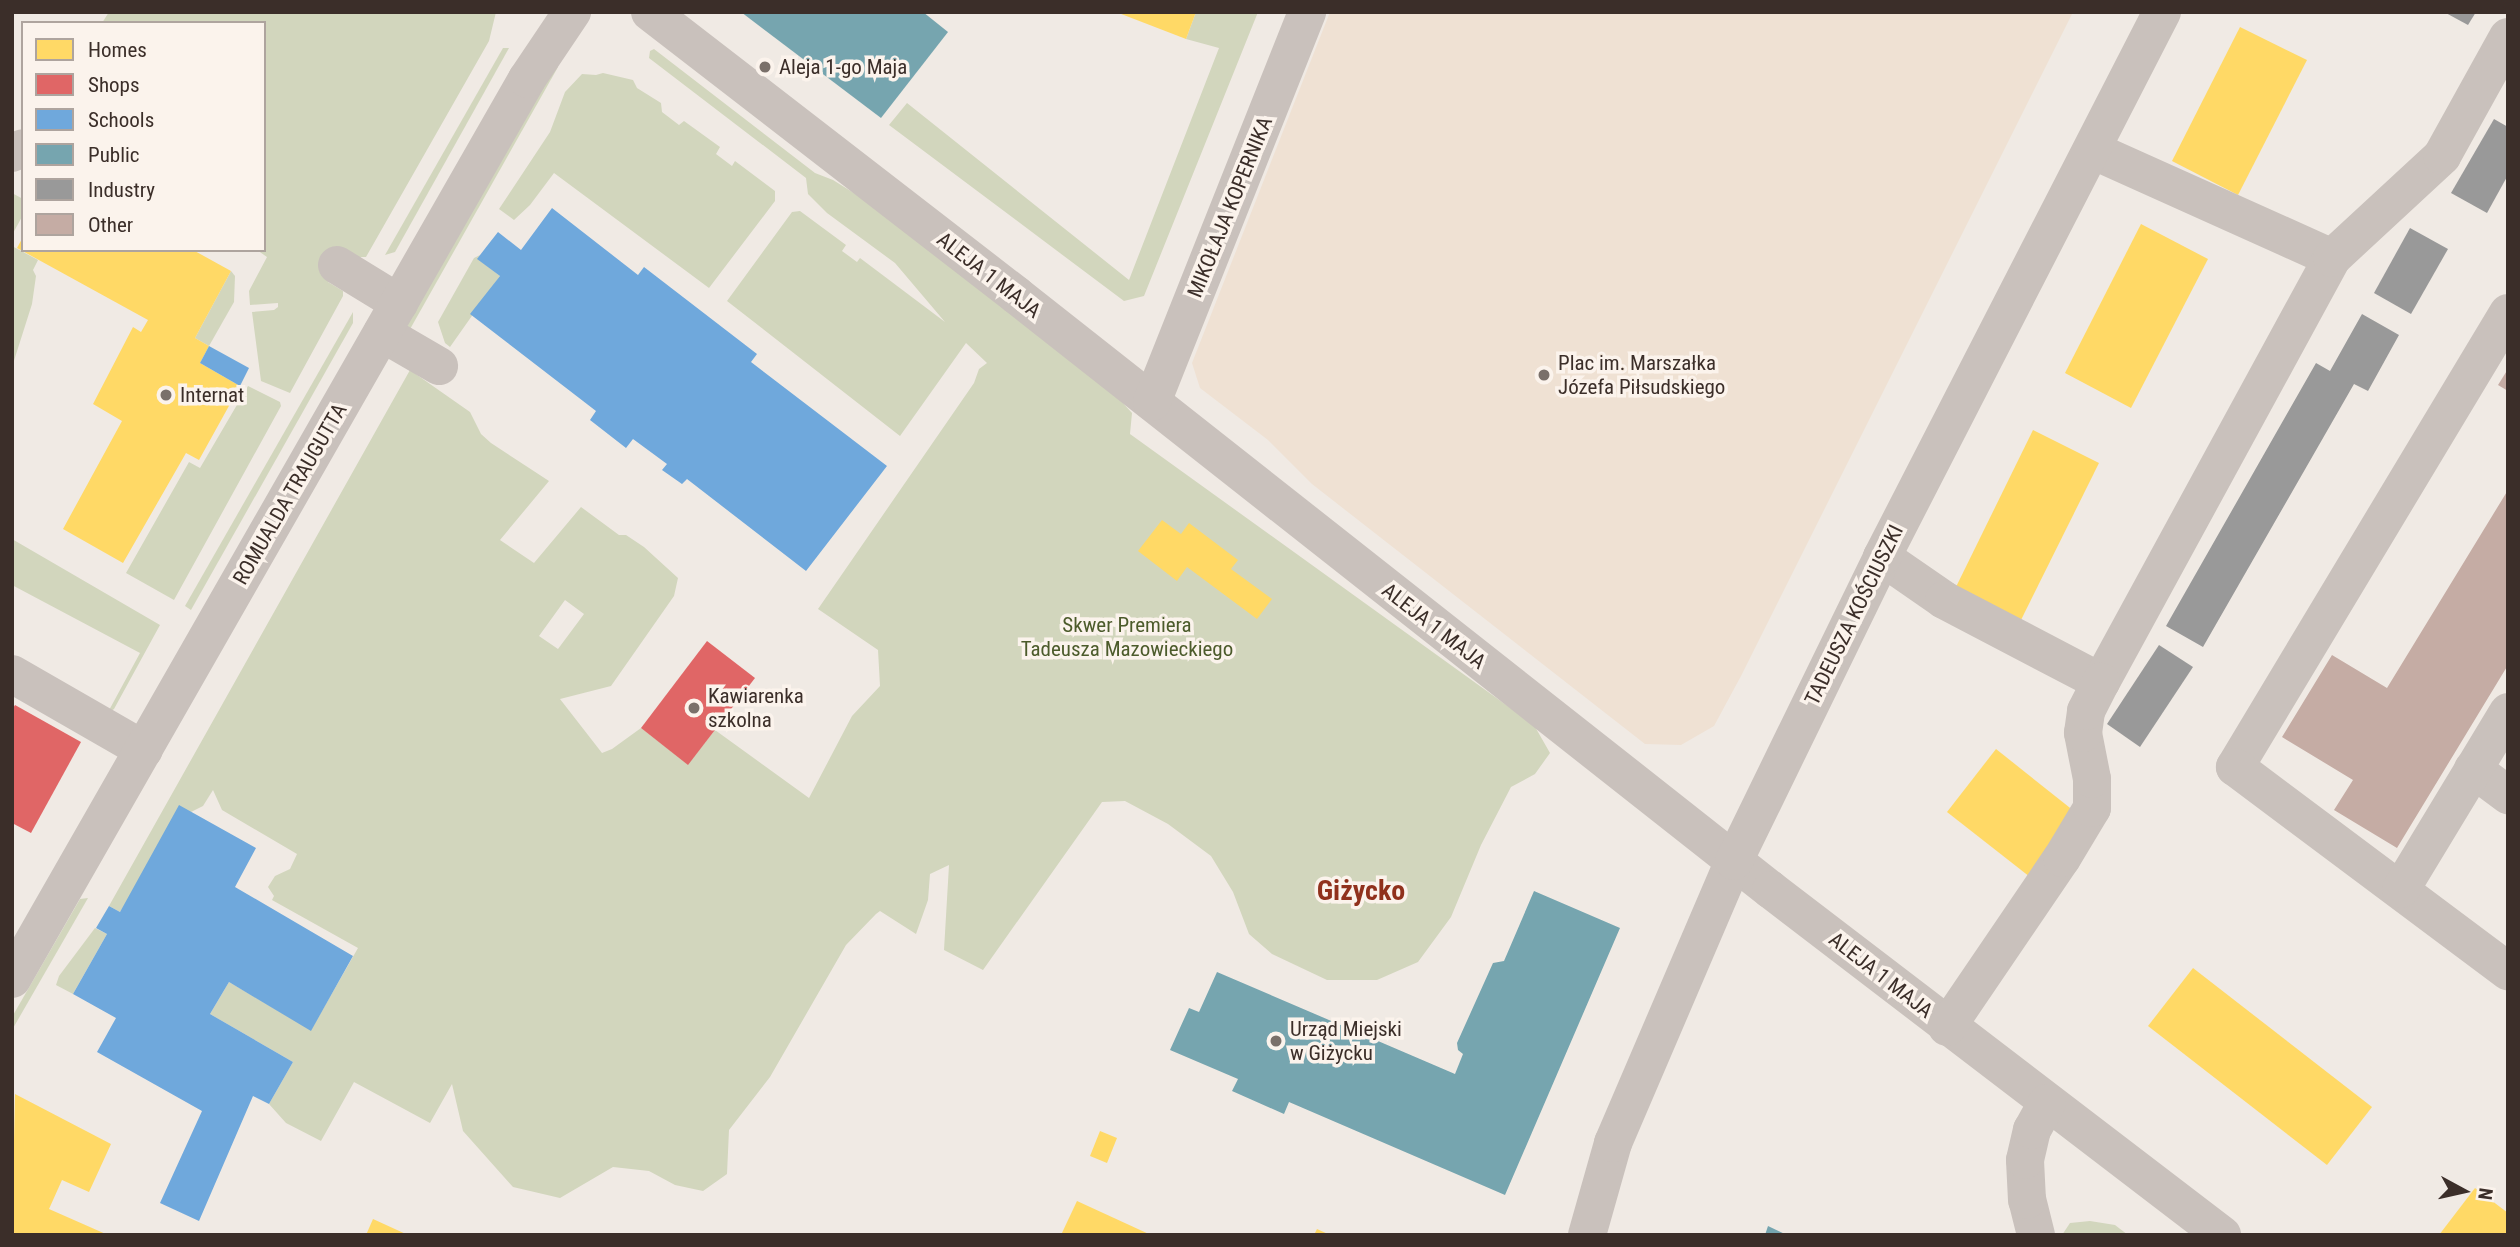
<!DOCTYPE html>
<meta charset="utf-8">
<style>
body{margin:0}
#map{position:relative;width:2520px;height:1247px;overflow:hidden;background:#f0eae4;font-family:"Roboto Condensed",sans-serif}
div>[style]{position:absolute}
.green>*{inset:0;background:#d2d6bd}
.plaza>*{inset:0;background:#efe1d3}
.homes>*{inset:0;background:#ffd966}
.shops>*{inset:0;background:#e06666}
.schools>*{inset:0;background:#6fa8dc}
.public>*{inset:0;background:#76a5af}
.industry>*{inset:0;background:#999}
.building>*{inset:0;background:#c5aca4}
.minor>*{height:38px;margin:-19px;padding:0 19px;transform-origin:19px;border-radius:19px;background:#c9c1bc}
.dots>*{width:19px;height:19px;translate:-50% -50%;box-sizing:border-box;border:4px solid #fbf3ec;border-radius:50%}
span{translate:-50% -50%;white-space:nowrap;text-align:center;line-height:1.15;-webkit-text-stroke:7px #fbf3ec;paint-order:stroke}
.poi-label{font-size:21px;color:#3b2e29}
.left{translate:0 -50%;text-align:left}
.street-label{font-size:21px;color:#3b2e29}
.park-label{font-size:21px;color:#4c5b2b}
.district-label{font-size:28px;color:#90311c;font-weight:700}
.frame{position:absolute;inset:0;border:14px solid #3b2e29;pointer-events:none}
.legend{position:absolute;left:21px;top:21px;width:245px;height:231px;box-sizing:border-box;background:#fbf3ec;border:2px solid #aea49e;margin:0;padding:9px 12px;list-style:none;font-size:21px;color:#3b2e29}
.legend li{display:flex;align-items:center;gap:14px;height:35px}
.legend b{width:35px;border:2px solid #aea49e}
.north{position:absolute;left:2429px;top:1156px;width:70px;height:70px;-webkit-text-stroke:5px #fbf3ec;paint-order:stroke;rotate:98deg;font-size:19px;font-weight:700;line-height:28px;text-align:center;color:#3b2e29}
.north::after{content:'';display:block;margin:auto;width:24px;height:32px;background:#3b2e29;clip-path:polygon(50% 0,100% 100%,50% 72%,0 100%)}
</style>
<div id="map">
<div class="green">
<i style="clip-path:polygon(109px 12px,496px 12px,489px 41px,366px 257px,361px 257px,328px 282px,343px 291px,343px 296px,290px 393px,261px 381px,252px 312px,274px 310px,278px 307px,278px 303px,250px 305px,249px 291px,267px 257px,257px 250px,264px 250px,264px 23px,102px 23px)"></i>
<i style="clip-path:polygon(1196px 12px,1258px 12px,1144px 296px,1124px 301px,889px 125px,907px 103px,1129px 280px,1219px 48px,1186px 39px)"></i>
<i style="clip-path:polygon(503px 48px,509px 48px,395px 252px,385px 255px)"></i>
<i style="clip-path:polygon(evenodd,654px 49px,815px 173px,833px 180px,894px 218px,1082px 358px,1132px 413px,1130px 434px,1534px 725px,1550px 753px,1535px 774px,1511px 787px,1481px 845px,1451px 917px,1418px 962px,1377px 980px,1327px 980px,1272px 954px,1249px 934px,1233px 892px,1211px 856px,1168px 824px,1125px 801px,1102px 802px,983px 970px,944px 950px,949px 865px,930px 874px,928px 900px,916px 934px,880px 911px,876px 914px,846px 945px,770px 1077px,729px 1130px,727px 1174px,703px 1191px,675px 1185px,649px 1171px,613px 1167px,560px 1198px,513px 1187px,463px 1131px,452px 1084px,430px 1123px,354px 1082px,321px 1141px,286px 1123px,269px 1104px,293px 1062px,210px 1014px,229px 982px,311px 1030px,358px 948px,272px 900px,274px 896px,268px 887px,275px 876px,290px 869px,297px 854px,222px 810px,213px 790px,203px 806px,191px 812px,120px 912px,109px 906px,410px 370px,470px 412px,481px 434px,491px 443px,549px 481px,500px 540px,534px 563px,581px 507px,619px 535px,626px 535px,644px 547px,678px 578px,674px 596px,611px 686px,560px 699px,602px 753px,612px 749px,641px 728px,688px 764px,715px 730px,809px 798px,852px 716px,880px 686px,878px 650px,818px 609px,974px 383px,979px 369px,987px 363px,966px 343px,900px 436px,727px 301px,792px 212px,800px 211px,846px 245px,842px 251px,857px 262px,860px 258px,945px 322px,895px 263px,827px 213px,808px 194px,806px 178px,649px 58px,650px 51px,654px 49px,565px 600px,584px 614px,558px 649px,539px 636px,565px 600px)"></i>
<i style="clip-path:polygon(558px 67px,409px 331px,407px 324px,550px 68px)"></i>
<i style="clip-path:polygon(603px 73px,633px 80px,637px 88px,661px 103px,662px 112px,679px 125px,684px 121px,720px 147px,716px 154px,732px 166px,735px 161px,775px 191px,775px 201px,709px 288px,554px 173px,530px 205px,514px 220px,499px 209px,550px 132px,565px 92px,582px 74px,596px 75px)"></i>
<i style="clip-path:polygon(12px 193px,23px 199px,23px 215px,12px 235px)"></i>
<i style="clip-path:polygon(12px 246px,38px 260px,33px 270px,36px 276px,32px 304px,12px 367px)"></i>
<i style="clip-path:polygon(480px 255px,478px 259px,500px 276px,450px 347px,445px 343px,438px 322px,474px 258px)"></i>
<i style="clip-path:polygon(231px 271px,235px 276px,234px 302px,209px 346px,195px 338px)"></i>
<i style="clip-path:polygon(353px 312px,353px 323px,191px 610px,185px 606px)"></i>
<i style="clip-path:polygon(248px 386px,280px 402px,281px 406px,174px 600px,126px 573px,189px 462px,200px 468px)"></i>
<i style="clip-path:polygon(12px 539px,160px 625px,114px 709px,107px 714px,140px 653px,12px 585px)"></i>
<i style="clip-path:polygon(88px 898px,12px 1030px,12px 1017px,80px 899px)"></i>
<i style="clip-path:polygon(95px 928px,107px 934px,73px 994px,56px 985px,59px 976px)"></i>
<i style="clip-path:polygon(2090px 1221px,2115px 1225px,2128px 1235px,2062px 1235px,2070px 1223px)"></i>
</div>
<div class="plaza">
<i style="clip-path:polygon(1330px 12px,2073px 12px,1741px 676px,1714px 726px,1681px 745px,1645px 744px,1312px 484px,1268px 440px,1200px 388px,1192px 363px)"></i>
</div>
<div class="homes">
<i style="clip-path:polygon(1116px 12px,1196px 12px,1186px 39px)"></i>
<i style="clip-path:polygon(2240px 27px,2307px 60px,2238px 195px,2172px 161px)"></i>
<i style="clip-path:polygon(2141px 224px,2208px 259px,2131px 408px,2065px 373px)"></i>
<i style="clip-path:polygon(23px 237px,23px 250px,193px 250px,231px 271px,195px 338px,209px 346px,200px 363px,240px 386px,199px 460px,186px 453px,123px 563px,63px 529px,122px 421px,93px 404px,133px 327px,141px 332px,148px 320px,17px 248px)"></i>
<i style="clip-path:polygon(2033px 430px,2099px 463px,2020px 622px,1955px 589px)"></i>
<i style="clip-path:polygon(1162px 520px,1181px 534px,1189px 523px,1238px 560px,1231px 569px,1272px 599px,1257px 619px,1187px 567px,1177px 581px,1138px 551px)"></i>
<i style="clip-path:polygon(1996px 749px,2079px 815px,2030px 877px,1947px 812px)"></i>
<i style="clip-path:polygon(2193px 968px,2372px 1107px,2327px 1165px,2148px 1026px)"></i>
<i style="clip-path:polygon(15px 1094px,111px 1144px,89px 1192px,62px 1180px,49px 1209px,108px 1235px,12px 1235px)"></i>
<i style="clip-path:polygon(1100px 1131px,1117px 1138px,1107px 1163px,1090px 1156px)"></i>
<i style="clip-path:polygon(2475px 1188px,2508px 1213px,2508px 1235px,2439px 1235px)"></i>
<i style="clip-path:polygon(1077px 1201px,1151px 1235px,1061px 1235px)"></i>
<i style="clip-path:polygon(373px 1219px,408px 1235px,366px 1235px)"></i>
<i style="clip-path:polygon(1317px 1229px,1330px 1235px,1314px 1235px)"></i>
</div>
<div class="shops">
<i style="clip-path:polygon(707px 641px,755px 678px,688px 765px,641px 728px)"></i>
<i style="clip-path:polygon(15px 705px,81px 742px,31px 833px,12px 823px,12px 710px)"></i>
</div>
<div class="schools">
<i style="clip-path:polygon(552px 208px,638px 275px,644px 267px,757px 354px,751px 362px,887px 466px,806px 571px,687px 479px,682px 484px,662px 470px,667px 464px,633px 439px,626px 448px,590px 420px,596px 411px,470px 314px,500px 276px,477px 259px,487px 246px,498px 232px,521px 250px)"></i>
<i style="clip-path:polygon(209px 346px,249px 368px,240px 386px,200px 363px)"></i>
<i style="clip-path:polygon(179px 805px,256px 848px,235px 887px,353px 956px,311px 1031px,229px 982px,210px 1014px,293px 1062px,269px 1104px,253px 1096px,199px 1221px,160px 1203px,202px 1111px,97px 1052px,116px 1018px,73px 994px,107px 934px,96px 928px,109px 906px,120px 912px)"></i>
</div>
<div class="public">
<i style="clip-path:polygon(741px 12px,923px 12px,948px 32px,881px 118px)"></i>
<i style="clip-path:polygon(1534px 891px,1620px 928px,1505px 1195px,1289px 1102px,1284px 1114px,1232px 1091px,1238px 1079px,1170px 1050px,1189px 1008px,1199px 1012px,1217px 972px,1455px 1074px,1463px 1054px,1458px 1050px,1457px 1043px,1493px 963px,1504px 961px)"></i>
<i style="clip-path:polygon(1768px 1226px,1787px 1235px,1765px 1235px)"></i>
</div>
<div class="industry">
<i style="clip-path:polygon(2444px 12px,2476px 12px,2468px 25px)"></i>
<i style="clip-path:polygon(2494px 119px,2508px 127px,2508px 175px,2487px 213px,2451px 193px)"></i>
<i style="clip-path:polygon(2410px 228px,2448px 249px,2411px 314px,2374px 293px)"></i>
<i style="clip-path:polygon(2362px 314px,2399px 335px,2368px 391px,2354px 384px,2203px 647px,2166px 626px,2316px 363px,2330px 371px)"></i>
<i style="clip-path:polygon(2159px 645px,2193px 667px,2140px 747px,2107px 724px)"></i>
</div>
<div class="building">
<i style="clip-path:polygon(2508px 369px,2508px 391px,2498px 385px)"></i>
<i style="clip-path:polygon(2508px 490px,2508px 665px,2397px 848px,2334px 810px,2353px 780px,2282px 737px,2332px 655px,2387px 688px)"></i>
</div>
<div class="minor">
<i style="left:650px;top:12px;width:463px;rotate:37.7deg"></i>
<i style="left:1016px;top:295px;width:961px;rotate:38.24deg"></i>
<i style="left:1771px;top:890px;width:568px;rotate:37.41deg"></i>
<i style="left:2092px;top:150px;width:263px;rotate:24.2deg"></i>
<i style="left:12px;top:153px;width:12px;rotate:-24deg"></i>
<i style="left:337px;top:265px;width:73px;rotate:31.5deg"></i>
<i style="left:2508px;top:313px;width:530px;rotate:121.02deg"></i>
<i style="left:2235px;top:767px;width:341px;rotate:36.8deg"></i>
<i style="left:382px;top:333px;width:66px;rotate:30.1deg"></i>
<i style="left:1152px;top:402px;width:420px;rotate:-68.3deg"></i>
<i style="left:1882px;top:557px;width:75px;rotate:34.7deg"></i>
<i style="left:1944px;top:600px;width:177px;rotate:27.6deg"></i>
<i style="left:2101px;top:682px;width:483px;rotate:-61.4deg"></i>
<i style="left:2332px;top:258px;width:150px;rotate:-42.8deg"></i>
<i style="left:2442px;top:156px;width:136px;rotate:-61deg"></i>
<i style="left:12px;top:674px;width:152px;rotate:29.9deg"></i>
<i style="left:2473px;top:769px;width:44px;rotate:36.6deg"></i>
<i style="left:2401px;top:889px;width:207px;rotate:-58.8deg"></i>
<i style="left:12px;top:979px;width:1037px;rotate:-60.22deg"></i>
<i style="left:527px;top:79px;width:81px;rotate:-56.1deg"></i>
<i style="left:1947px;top:1027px;width:204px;rotate:-55.8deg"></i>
<i style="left:2062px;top:858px;width:58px;rotate:-59deg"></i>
<i style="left:2092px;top:808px;width:29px;rotate:-90deg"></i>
<i style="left:2092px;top:779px;width:47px;rotate:-101.1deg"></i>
<i style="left:2083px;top:733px;width:22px;rotate:-82deg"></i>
<i style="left:2086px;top:711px;width:33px;rotate:-63deg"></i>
<i style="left:1587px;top:1235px;width:96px;rotate:-74.2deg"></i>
<i style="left:1613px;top:1143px;width:307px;rotate:-66.8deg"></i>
<i style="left:1734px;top:861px;width:338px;rotate:-64deg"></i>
<i style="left:1882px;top:557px;width:613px;rotate:-62.81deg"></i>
<i style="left:2036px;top:1235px;width:36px;rotate:-104deg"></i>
<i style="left:2027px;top:1200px;width:40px;rotate:-92.9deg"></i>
<i style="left:2025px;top:1160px;width:31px;rotate:-77deg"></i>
<i style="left:2032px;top:1130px;width:31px;rotate:-61deg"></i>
</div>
<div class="dots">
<i style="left:765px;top:67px;background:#7a706a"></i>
<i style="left:1544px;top:375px;background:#7a706a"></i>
<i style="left:166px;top:395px;background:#7a706a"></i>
<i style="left:694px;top:708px;background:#7a706a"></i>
<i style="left:1276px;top:1041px;background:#7a706a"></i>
</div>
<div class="poi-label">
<span class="left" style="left:779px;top:67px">Aleja 1-go Maja</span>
<span class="left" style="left:1558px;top:375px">Plac im. Marszałka<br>Józefa Piłsudskiego</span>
<span class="left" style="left:180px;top:395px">Internat</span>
<span class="left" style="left:708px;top:708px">Kawiarenka<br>szkolna</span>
<span class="left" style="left:1290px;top:1041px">Urząd Miejski<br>w Giżycku</span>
</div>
<div class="street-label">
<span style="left:1230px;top:207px;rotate:-68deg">MIKOŁAJA KOPERNIKA</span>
<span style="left:989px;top:275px;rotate:38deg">ALEJA 1 MAJA</span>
<span style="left:290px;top:494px;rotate:-60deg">ROMUALDA TRAUGUTTA</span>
<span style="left:1854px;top:615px;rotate:-64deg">TADEUSZA KOŚCIUSZKI</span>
<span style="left:1434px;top:626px;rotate:38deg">ALEJA 1 MAJA</span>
<span style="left:1881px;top:975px;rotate:38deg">ALEJA 1 MAJA</span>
</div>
<div class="park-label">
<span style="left:1127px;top:637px">Skwer Premiera<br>Tadeusza Mazowieckiego</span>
</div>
<div class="district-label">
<span style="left:1361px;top:891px">Giżycko</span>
</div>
<div class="frame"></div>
<ul class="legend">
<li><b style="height:19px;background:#ffd966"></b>Homes</li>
<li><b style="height:19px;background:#e06666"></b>Shops</li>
<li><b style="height:19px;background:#6fa8dc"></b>Schools</li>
<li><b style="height:19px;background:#76a5af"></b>Public</li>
<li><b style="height:19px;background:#999"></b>Industry</li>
<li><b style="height:19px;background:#c5aca4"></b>Other</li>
</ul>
<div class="north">N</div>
</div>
